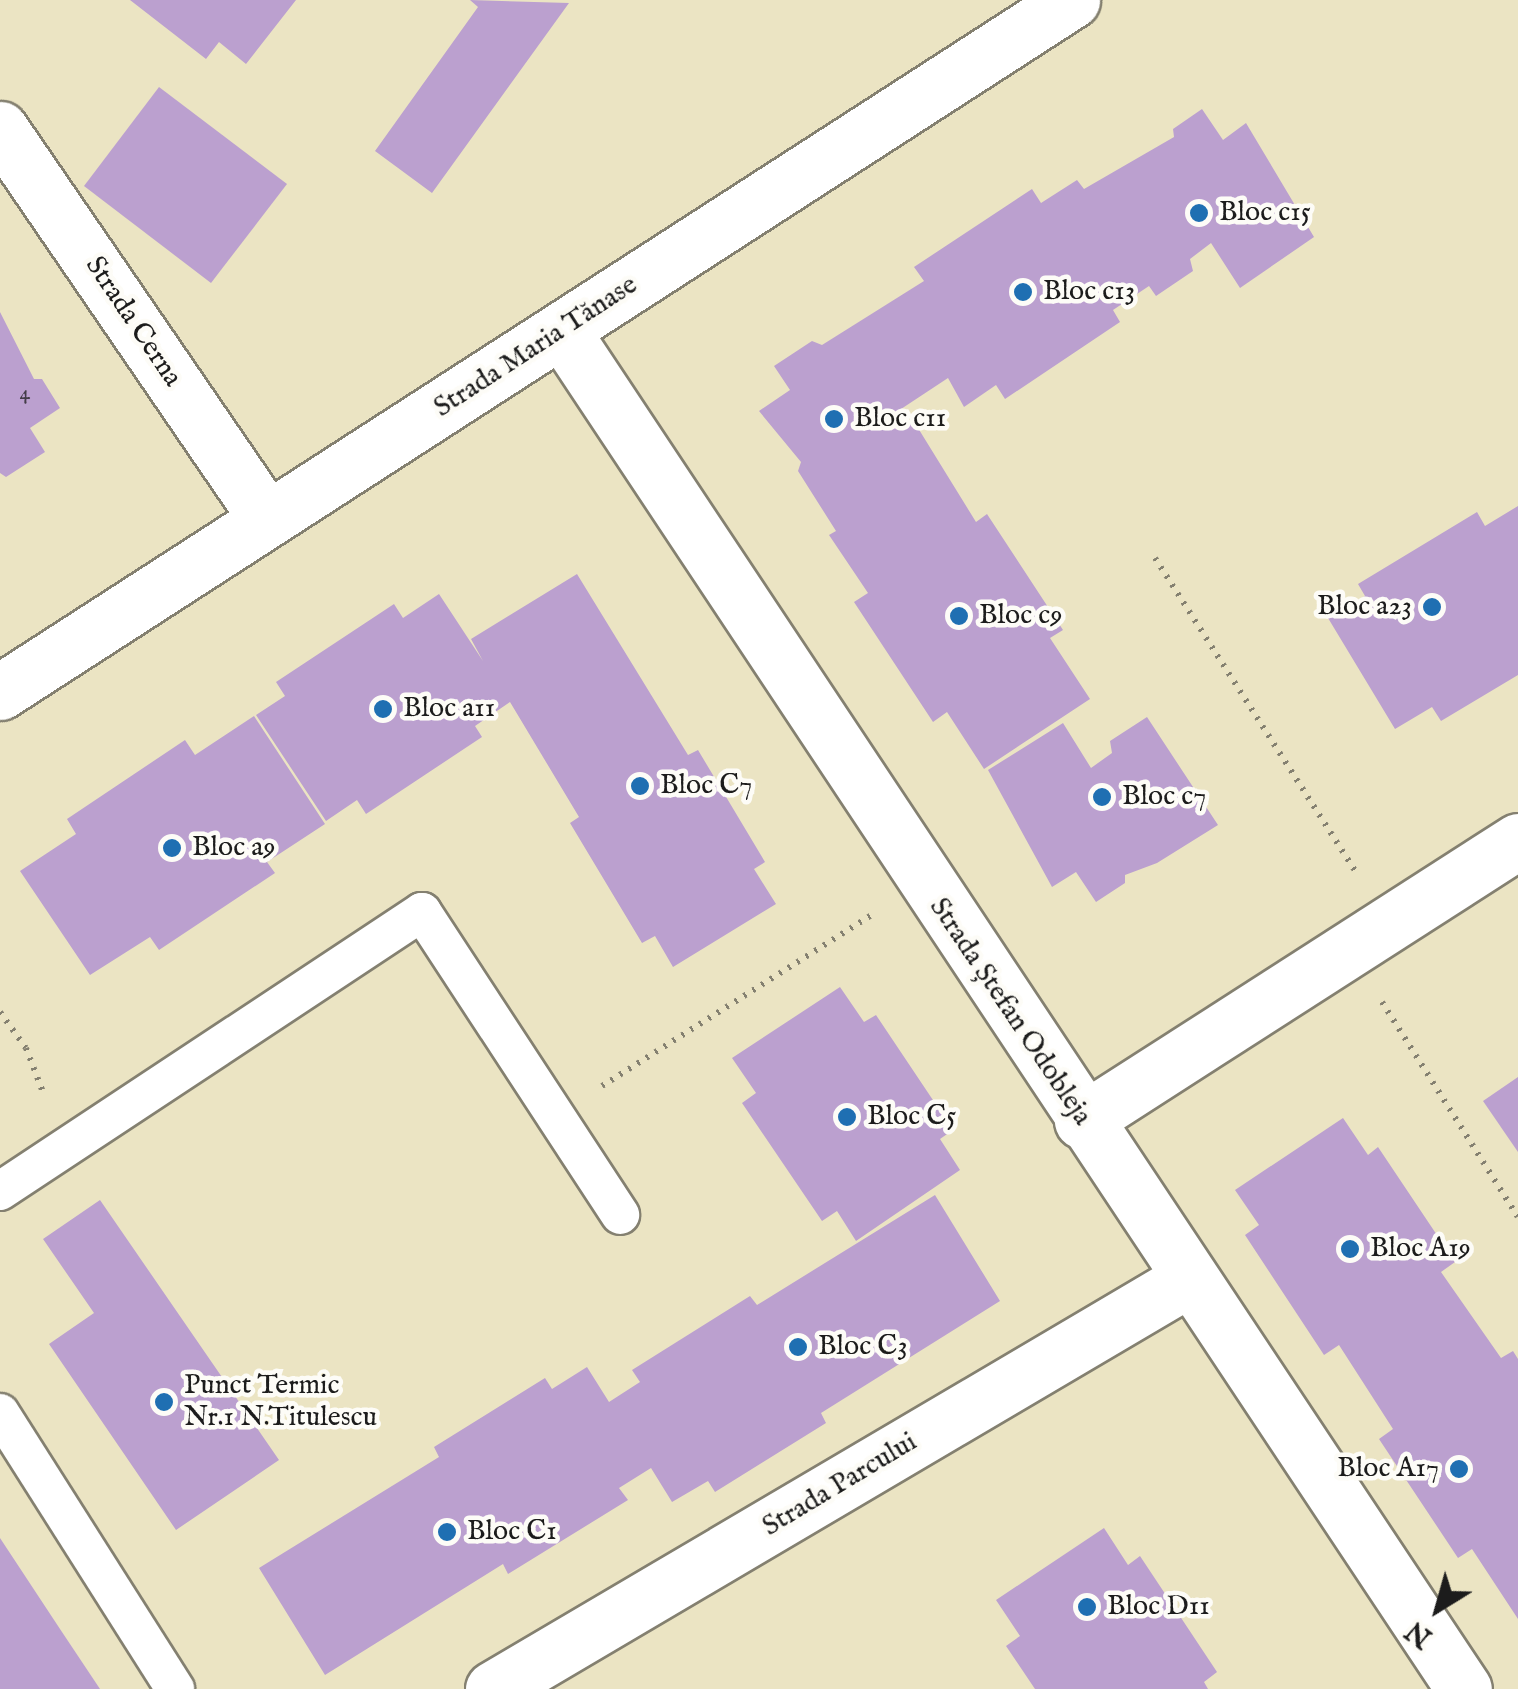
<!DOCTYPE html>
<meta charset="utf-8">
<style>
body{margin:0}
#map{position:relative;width:1518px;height:1689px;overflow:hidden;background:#ebe4c3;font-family:"IM FELL English",serif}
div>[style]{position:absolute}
.building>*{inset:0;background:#bba0cf}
.path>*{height:6px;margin-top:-3px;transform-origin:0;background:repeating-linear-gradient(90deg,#848070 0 2.5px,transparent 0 10.5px)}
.roads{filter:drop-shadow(2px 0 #848070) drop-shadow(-2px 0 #848070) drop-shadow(0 2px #848070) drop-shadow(0 -2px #848070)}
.service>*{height:38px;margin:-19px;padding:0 19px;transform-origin:19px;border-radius:19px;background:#fff}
.minor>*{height:55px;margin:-27.5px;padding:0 27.5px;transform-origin:27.5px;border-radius:27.5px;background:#fff}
.secondary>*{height:55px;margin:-27.5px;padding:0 27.5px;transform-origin:27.5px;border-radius:27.5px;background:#fff}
.dots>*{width:28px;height:28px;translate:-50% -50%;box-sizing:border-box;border:5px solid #fdfcf7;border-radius:50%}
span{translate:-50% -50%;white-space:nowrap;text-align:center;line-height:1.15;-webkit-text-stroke:9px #fdfcf7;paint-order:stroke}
.number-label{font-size:22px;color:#443d49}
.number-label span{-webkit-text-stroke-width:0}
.poi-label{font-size:28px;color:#1c1c1c}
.left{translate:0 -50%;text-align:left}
.right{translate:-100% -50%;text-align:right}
.street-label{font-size:28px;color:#1c1c1c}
.north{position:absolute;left:1388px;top:1559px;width:100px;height:100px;-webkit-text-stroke:8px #fdfcf7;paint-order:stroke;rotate:217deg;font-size:28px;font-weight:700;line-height:40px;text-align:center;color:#1c1c1c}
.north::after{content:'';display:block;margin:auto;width:35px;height:45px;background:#1c1c1c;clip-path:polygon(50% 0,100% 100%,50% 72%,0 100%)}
</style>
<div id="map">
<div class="building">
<i style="clip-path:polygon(130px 0,296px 0,246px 64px,219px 42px,206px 59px)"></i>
<i style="clip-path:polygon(470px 0,569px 3px,432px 193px,375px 151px,478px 7px)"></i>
<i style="clip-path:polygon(159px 87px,287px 184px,211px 283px,84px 186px)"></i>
<i style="clip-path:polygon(1202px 109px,1223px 140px,1246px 123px,1314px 237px,1240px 288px,1211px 243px,1190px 259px,1193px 271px,1156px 296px,1149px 286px,1113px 310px,1120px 322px,1005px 399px,996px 385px,964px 407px,948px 378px,898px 411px,918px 428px,976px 522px,987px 514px,1063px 630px,1050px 638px,1090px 699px,984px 769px,947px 712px,933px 722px,854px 602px,868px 593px,829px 535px,836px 531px,798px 471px,801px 462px,759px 411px,790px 390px,774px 366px,812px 341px,822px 345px,924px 281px,914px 267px,1032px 189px,1041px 203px,1077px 180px,1084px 189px,1174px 137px,1173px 129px)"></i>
<i style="clip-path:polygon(0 312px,34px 379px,42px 379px,60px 408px,30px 428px,45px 452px,6px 477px,0 473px)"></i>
<i style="clip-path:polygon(1518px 506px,1518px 675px,1441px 721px,1432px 707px,1395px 729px,1328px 618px,1365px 596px,1358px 584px,1477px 512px,1485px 526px)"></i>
<i style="clip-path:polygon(577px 574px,688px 755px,698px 750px,765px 862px,754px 869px,776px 904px,673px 967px,655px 936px,642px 943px,570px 823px,579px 817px,510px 702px,475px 726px,482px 737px,366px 814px,357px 800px,326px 821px,256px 715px,285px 696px,276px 682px,394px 604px,403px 618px,439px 594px,483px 661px,471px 639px)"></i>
<i style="clip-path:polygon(254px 716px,325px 824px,267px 862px,275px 873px,159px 950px,150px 937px,90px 975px,20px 871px,76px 834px,67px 819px,185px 740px,195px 755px)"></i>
<i style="clip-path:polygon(1147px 717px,1218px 825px,1157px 863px,1125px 875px,1125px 883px,1096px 902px,1076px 872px,1052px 887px,988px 770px,1063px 723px,1091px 768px,1112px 753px,1110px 741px)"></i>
<i style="clip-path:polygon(840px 987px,864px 1022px,876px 1015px,953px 1130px,940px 1139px,960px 1170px,856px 1241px,837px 1211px,822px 1221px,742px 1103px,756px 1093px,732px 1058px)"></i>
<i style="clip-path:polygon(1518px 1077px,1518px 1152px,1483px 1101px)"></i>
<i style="clip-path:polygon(1343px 1118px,1368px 1155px,1378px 1147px,1455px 1262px,1441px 1272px,1501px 1358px,1513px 1351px,1518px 1359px,1518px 1619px,1472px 1549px,1458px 1558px,1379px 1439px,1393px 1429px,1339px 1345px,1324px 1355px,1245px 1235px,1259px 1225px,1235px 1190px)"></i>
<i style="clip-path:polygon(935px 1195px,1000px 1301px,821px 1413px,826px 1423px,715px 1492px,708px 1481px,672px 1502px,651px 1468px,619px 1488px,628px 1500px,508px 1574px,503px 1564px,325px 1675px,259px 1568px,439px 1457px,434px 1447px,545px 1378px,552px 1389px,587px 1367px,609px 1402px,640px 1382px,632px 1370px,750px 1296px,757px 1305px)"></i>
<i style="clip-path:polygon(100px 1200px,279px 1460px,176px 1530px,49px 1344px,94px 1313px,43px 1239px)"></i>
<i style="clip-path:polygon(1104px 1528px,1128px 1565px,1140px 1556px,1217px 1672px,1204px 1682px,1208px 1689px,1035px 1689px,1006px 1646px,1020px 1636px,996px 1600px)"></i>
<i style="clip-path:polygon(0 1538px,60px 1629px,100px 1689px,0 1689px)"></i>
</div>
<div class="path">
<i style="left:1155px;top:558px;width:373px;rotate:57.4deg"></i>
<i style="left:1382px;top:1002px;width:254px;rotate:57.7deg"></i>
<i style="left:0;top:1012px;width:44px;rotate:54.2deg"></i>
<i style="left:26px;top:1048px;width:50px;rotate:69deg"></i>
<i style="left:602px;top:1086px;width:323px;rotate:-32.4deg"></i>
</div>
<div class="roads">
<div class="service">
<i style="left:0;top:1191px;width:506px;rotate:-33.47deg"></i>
<i style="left:422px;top:912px;width:362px;rotate:56.8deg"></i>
<i style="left:0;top:1413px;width:327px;rotate:57.6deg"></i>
</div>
<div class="minor">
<i style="left:0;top:129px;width:470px;rotate:55.6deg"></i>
<i style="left:562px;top:331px;width:1630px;rotate:56.41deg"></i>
<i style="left:1082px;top:1121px;width:518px;rotate:-32.71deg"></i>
<i style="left:493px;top:1689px;width:806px;rotate:-30.51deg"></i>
</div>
<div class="secondary">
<i style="left:0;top:692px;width:1276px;rotate:-32.84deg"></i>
</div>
</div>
<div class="dots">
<i style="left:1199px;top:213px;background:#1f6fb2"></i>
<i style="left:1023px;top:292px;background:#1f6fb2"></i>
<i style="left:834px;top:419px;background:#1f6fb2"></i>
<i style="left:1432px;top:607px;background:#1f6fb2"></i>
<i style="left:959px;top:616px;background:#1f6fb2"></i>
<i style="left:383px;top:709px;background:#1f6fb2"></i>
<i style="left:640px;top:786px;background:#1f6fb2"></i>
<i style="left:1102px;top:797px;background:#1f6fb2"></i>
<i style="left:172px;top:848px;background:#1f6fb2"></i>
<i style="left:847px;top:1117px;background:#1f6fb2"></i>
<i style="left:1350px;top:1249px;background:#1f6fb2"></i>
<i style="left:798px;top:1347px;background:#1f6fb2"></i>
<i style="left:164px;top:1402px;background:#1f6fb2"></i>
<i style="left:1459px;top:1469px;background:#1f6fb2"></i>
<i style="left:447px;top:1532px;background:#1f6fb2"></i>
<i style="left:1087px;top:1607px;background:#1f6fb2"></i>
</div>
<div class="number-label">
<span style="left:25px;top:394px">4</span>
</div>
<div class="poi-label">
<span class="left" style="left:1219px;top:213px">Bloc c15</span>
<span class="left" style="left:1043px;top:292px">Bloc c13</span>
<span class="left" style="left:854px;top:419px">Bloc c11</span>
<span class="right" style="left:1412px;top:607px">Bloc a23</span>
<span class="left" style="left:979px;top:616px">Bloc c9</span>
<span class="left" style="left:403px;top:709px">Bloc a11</span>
<span class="left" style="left:660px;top:786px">Bloc C7</span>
<span class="left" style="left:1122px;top:797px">Bloc c7</span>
<span class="left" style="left:192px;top:848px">Bloc a9</span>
<span class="left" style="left:867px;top:1117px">Bloc C5</span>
<span class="left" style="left:1370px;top:1249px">Bloc A19</span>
<span class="left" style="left:818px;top:1347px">Bloc C3</span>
<span class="left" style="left:184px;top:1402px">Punct Termic<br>Nr.1 N.Titulescu</span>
<span class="right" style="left:1439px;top:1469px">Bloc A17</span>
<span class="left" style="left:467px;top:1532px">Bloc C1</span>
<span class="left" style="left:1107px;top:1607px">Bloc D11</span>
</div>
<div class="street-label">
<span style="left:133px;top:322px;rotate:56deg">Strada Cerna</span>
<span style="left:536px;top:347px;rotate:-33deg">Strada Maria Tănase</span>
<span style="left:1010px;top:1012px;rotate:56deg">Strada Ștefan Odobleja</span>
<span style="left:840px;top:1485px;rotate:-31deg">Strada Parcului</span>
</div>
<div class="north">N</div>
</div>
